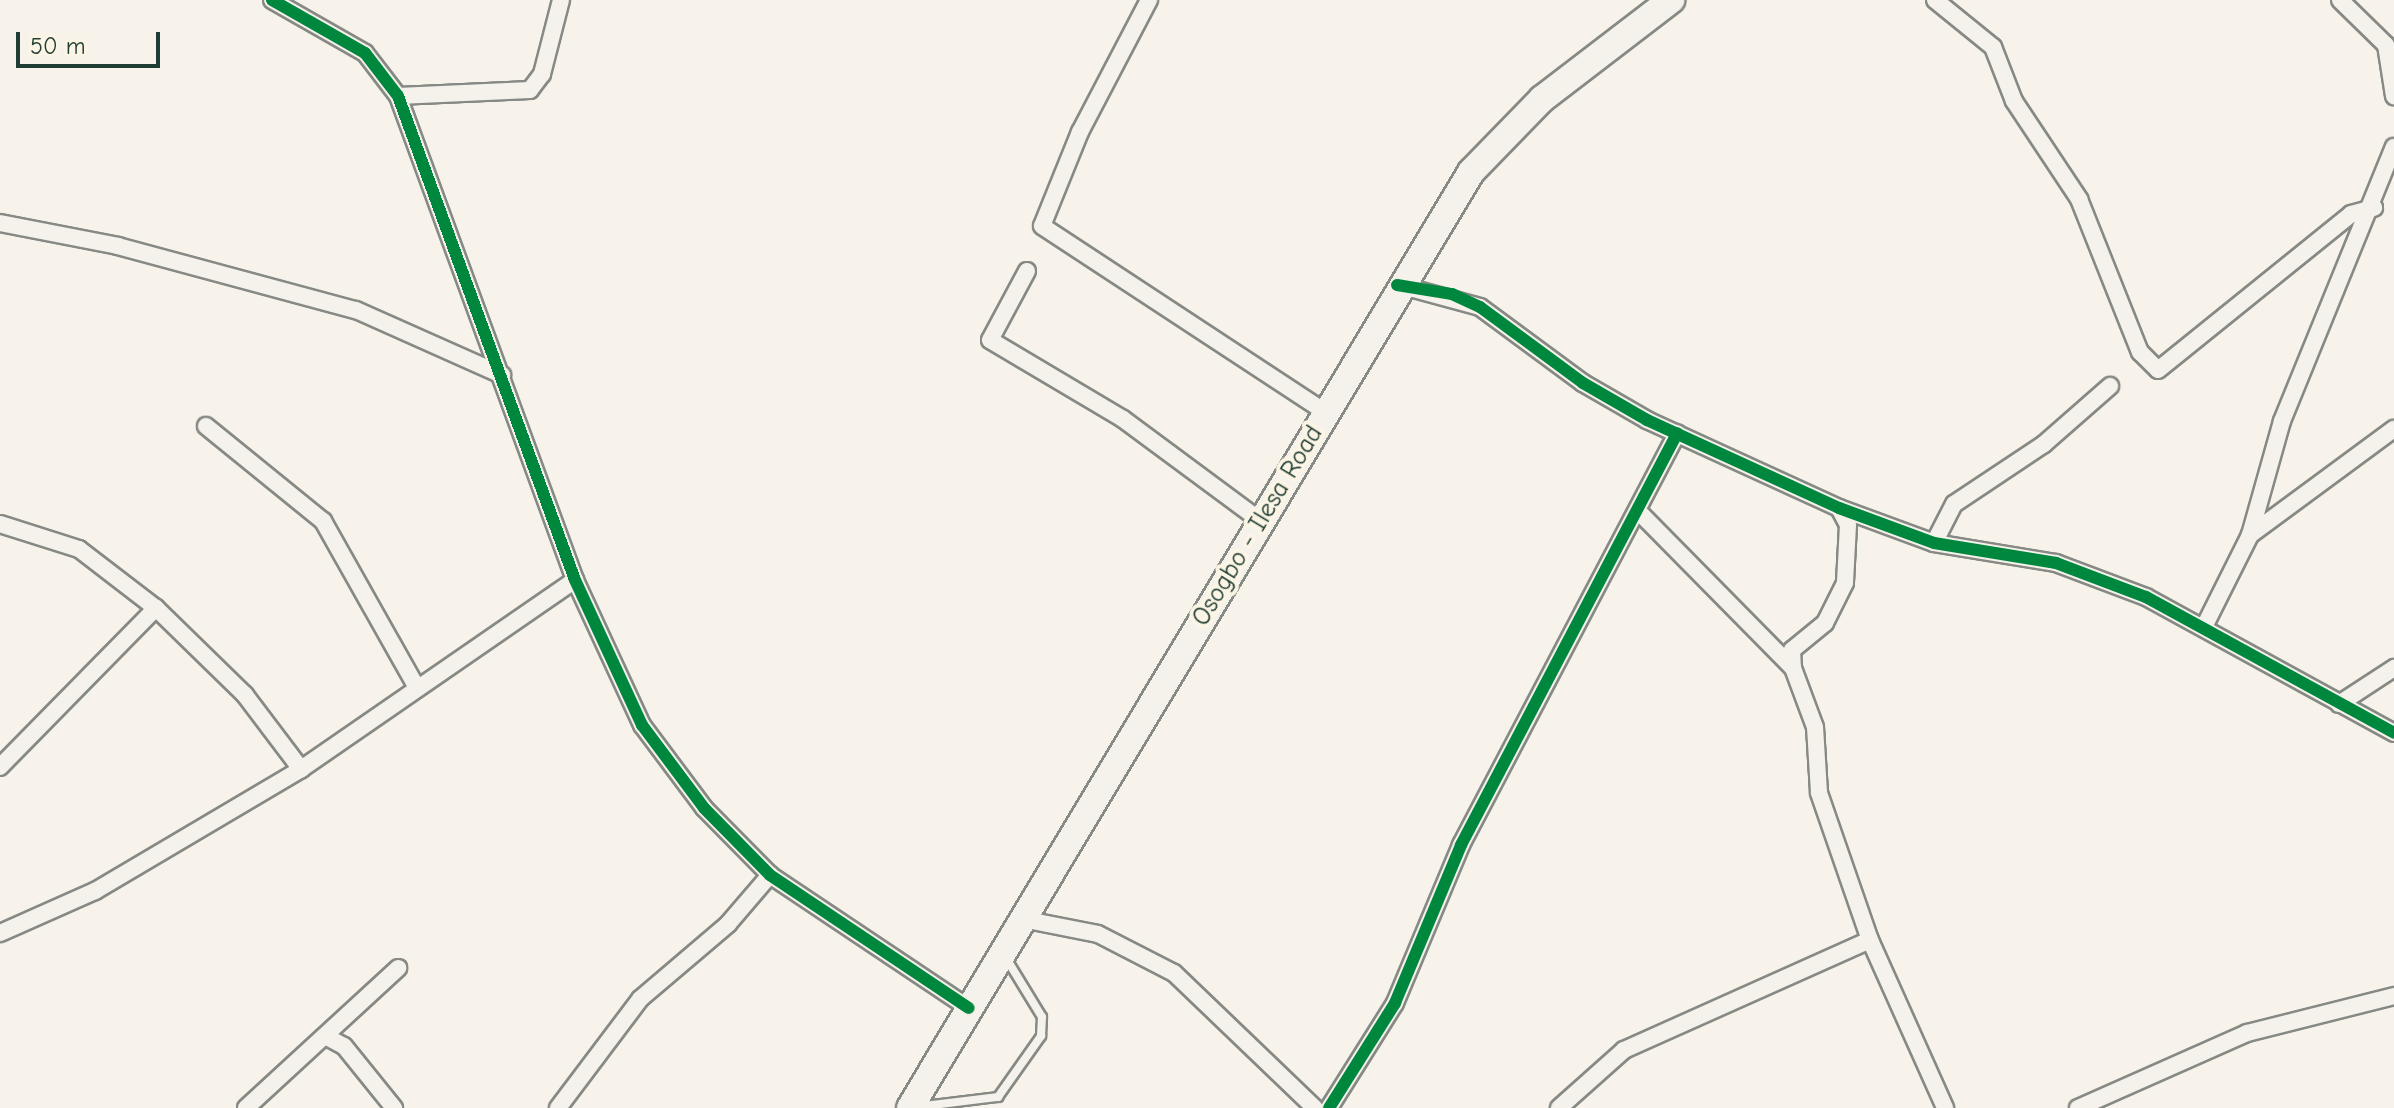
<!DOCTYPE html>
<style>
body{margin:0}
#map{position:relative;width:2394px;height:1108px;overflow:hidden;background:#f7f3ea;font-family:"Comic Neue",sans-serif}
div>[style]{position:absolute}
.roads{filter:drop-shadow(2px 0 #868984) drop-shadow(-2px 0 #868984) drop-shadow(0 2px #868984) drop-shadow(0 -2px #868984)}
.lane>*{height:8px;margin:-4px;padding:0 4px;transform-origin:4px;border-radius:4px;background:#f5f2ec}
.street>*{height:16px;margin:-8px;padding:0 8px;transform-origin:8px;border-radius:8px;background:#f5f2ec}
.primary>*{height:26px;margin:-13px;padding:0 13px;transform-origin:13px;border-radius:13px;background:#f5f2ec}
.cycleway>*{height:12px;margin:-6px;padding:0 6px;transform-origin:6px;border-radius:6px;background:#00873e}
span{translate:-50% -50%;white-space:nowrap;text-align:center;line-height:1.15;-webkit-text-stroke:8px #fcf5e5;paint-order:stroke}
.street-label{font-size:26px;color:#1f3d34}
.scale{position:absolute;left:16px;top:32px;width:144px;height:36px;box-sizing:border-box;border:4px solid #1f3d34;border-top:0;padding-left:10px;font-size:24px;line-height:28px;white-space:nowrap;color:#1f3d34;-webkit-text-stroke:6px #fcf5e5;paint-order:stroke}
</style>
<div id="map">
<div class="roads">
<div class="lane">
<i style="left:916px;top:1107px;width:83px;rotate:-7deg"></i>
<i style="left:998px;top:1097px;width:75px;rotate:-54.8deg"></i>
<i style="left:1041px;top:1036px;width:19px;rotate:-87deg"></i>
<i style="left:1042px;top:1017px;width:69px;rotate:-121.4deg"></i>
</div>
<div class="street">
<i style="left:272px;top:0;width:107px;rotate:29.7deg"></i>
<i style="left:365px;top:53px;width:54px;rotate:52.5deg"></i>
<i style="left:398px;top:96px;width:515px;rotate:69.91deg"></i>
<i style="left:575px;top:580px;width:160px;rotate:65.2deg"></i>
<i style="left:642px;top:725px;width:104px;rotate:53.2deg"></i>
<i style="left:704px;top:808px;width:94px;rotate:45.4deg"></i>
<i style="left:770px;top:875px;width:239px;rotate:33.8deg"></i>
<i style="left:1149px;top:0;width:149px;rotate:117.6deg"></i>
<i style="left:1080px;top:132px;width:101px;rotate:112deg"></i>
<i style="left:1042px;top:226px;width:339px;rotate:33.3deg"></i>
<i style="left:1935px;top:0;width:75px;rotate:39deg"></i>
<i style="left:1993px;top:47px;width:58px;rotate:68.7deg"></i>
<i style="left:2014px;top:101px;width:118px;rotate:56.4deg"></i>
<i style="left:2079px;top:199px;width:165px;rotate:68.3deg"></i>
<i style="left:2140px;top:352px;width:25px;rotate:45deg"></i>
<i style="left:2158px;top:370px;width:248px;rotate:-38.9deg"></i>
<i style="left:2351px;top:214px;width:24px;rotate:-15deg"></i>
<i style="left:2340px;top:0;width:64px;rotate:44.4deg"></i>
<i style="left:2386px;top:45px;width:52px;rotate:81.1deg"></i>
<i style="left:398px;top:96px;width:132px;rotate:-2.6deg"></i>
<i style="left:530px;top:90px;width:20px;rotate:-53deg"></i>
<i style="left:542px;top:74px;width:76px;rotate:-75.6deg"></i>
<i style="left:0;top:223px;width:120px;rotate:11deg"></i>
<i style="left:118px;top:246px;width:246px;rotate:15.1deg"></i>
<i style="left:356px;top:310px;width:160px;rotate:24deg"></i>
<i style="left:1027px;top:271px;width:78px;rotate:118.2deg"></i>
<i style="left:990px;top:340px;width:155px;rotate:30.7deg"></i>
<i style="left:1123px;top:419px;width:172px;rotate:36.5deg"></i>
<i style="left:1399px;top:285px;width:84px;rotate:15.2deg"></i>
<i style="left:1480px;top:307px;width:128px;rotate:36.4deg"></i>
<i style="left:1583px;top:383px;width:74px;rotate:30deg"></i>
<i style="left:1647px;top:420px;width:211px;rotate:24.6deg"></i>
<i style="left:1839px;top:508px;width:101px;rotate:20.2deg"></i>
<i style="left:1934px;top:543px;width:124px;rotate:9.3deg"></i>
<i style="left:2056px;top:563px;width:96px;rotate:20.7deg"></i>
<i style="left:2146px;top:597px;width:283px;rotate:28.7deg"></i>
<i style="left:206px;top:426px;width:151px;rotate:39.1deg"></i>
<i style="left:323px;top:521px;width:189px;rotate:60.6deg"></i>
<i style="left:1839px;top:508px;width:19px;rotate:62deg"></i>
<i style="left:1848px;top:525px;width:58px;rotate:93deg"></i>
<i style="left:1845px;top:583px;width:45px;rotate:116.6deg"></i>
<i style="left:1825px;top:623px;width:43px;rotate:140.7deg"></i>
<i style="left:1792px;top:650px;width:18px;rotate:87deg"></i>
<i style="left:1793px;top:668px;width:63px;rotate:69.6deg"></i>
<i style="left:1815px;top:727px;width:66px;rotate:86.5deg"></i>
<i style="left:1819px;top:793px;width:156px;rotate:70.9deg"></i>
<i style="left:1870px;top:940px;width:184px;rotate:65.9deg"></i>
<i style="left:1641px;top:514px;width:216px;rotate:45.4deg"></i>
<i style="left:0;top:524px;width:83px;rotate:17.6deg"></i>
<i style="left:79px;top:549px;width:97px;rotate:37.5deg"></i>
<i style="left:156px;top:608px;width:223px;rotate:134.5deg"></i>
<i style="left:2250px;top:535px;width:179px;rotate:-36.4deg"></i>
<i style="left:1934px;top:543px;width:44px;rotate:-62.9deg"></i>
<i style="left:1954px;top:504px;width:108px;rotate:-33.7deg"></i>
<i style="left:2044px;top:444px;width:88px;rotate:-41.3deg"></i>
<i style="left:156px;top:608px;width:124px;rotate:44.3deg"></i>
<i style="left:245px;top:695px;width:93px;rotate:52.9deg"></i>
<i style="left:2204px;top:627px;width:103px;rotate:-63.4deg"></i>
<i style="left:2250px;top:535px;width:118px;rotate:-74.3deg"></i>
<i style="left:2282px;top:421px;width:296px;rotate:-67.8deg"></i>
<i style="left:2339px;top:704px;width:66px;rotate:-33.2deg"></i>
<i style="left:1022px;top:919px;width:77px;rotate:11.2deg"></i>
<i style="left:1098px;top:934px;width:85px;rotate:27.2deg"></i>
<i style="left:1174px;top:973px;width:195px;rotate:43.8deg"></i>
<i style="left:0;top:933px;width:104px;rotate:-23.9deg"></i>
<i style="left:95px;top:891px;width:239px;rotate:-30.6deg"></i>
<i style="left:301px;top:769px;width:333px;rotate:-34.6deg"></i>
<i style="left:325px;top:1036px;width:21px;rotate:28deg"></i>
<i style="left:344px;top:1046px;width:80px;rotate:51.1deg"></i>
<i style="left:246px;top:1108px;width:207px;rotate:-42.6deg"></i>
<i style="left:558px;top:1108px;width:136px;rotate:-53deg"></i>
<i style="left:640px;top:999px;width:116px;rotate:-40.4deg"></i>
<i style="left:728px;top:924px;width:65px;rotate:-49.4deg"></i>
<i style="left:1329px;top:1108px;width:124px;rotate:-57.8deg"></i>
<i style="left:1395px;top:1003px;width:171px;rotate:-67.3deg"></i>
<i style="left:1461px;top:845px;width:465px;rotate:-62.3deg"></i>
<i style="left:1559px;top:1108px;width:87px;rotate:-41.7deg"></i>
<i style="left:1624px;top:1050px;width:269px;rotate:-24.1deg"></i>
<i style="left:2078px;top:1108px;width:185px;rotate:-23.9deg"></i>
<i style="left:2247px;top:1033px;width:152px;rotate:-14.1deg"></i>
</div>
<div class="primary">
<i style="left:910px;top:1108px;width:1091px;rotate:-59.06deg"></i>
<i style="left:1471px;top:172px;width:102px;rotate:-45.8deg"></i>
<i style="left:1542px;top:99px;width:163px;rotate:-37.5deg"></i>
</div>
</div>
<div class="cycleway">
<i style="left:272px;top:0;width:107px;rotate:29.7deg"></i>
<i style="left:365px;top:53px;width:54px;rotate:52.5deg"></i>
<i style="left:398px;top:96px;width:515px;rotate:69.91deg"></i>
<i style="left:575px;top:580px;width:160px;rotate:65.2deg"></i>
<i style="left:642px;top:725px;width:104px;rotate:53.2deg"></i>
<i style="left:704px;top:808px;width:94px;rotate:45.4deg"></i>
<i style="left:770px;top:875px;width:239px;rotate:33.8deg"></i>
<i style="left:1397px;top:285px;width:56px;rotate:9.3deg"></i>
<i style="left:1452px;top:294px;width:31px;rotate:25deg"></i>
<i style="left:1480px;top:307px;width:128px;rotate:36.4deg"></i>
<i style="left:1583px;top:383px;width:74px;rotate:30deg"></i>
<i style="left:1647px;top:420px;width:211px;rotate:24.6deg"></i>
<i style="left:1839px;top:508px;width:101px;rotate:20.2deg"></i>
<i style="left:1934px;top:543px;width:124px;rotate:9.3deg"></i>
<i style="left:2056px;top:563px;width:96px;rotate:20.7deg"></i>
<i style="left:2146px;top:597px;width:283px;rotate:28.7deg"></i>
<i style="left:1329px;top:1108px;width:124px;rotate:-57.8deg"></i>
<i style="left:1395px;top:1003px;width:171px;rotate:-67.3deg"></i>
<i style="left:1461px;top:845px;width:465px;rotate:-62.3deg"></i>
</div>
<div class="street-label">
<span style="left:1258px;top:526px;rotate:-59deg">Osogbo - Ilesa Road</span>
</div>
<div class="scale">50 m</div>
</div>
